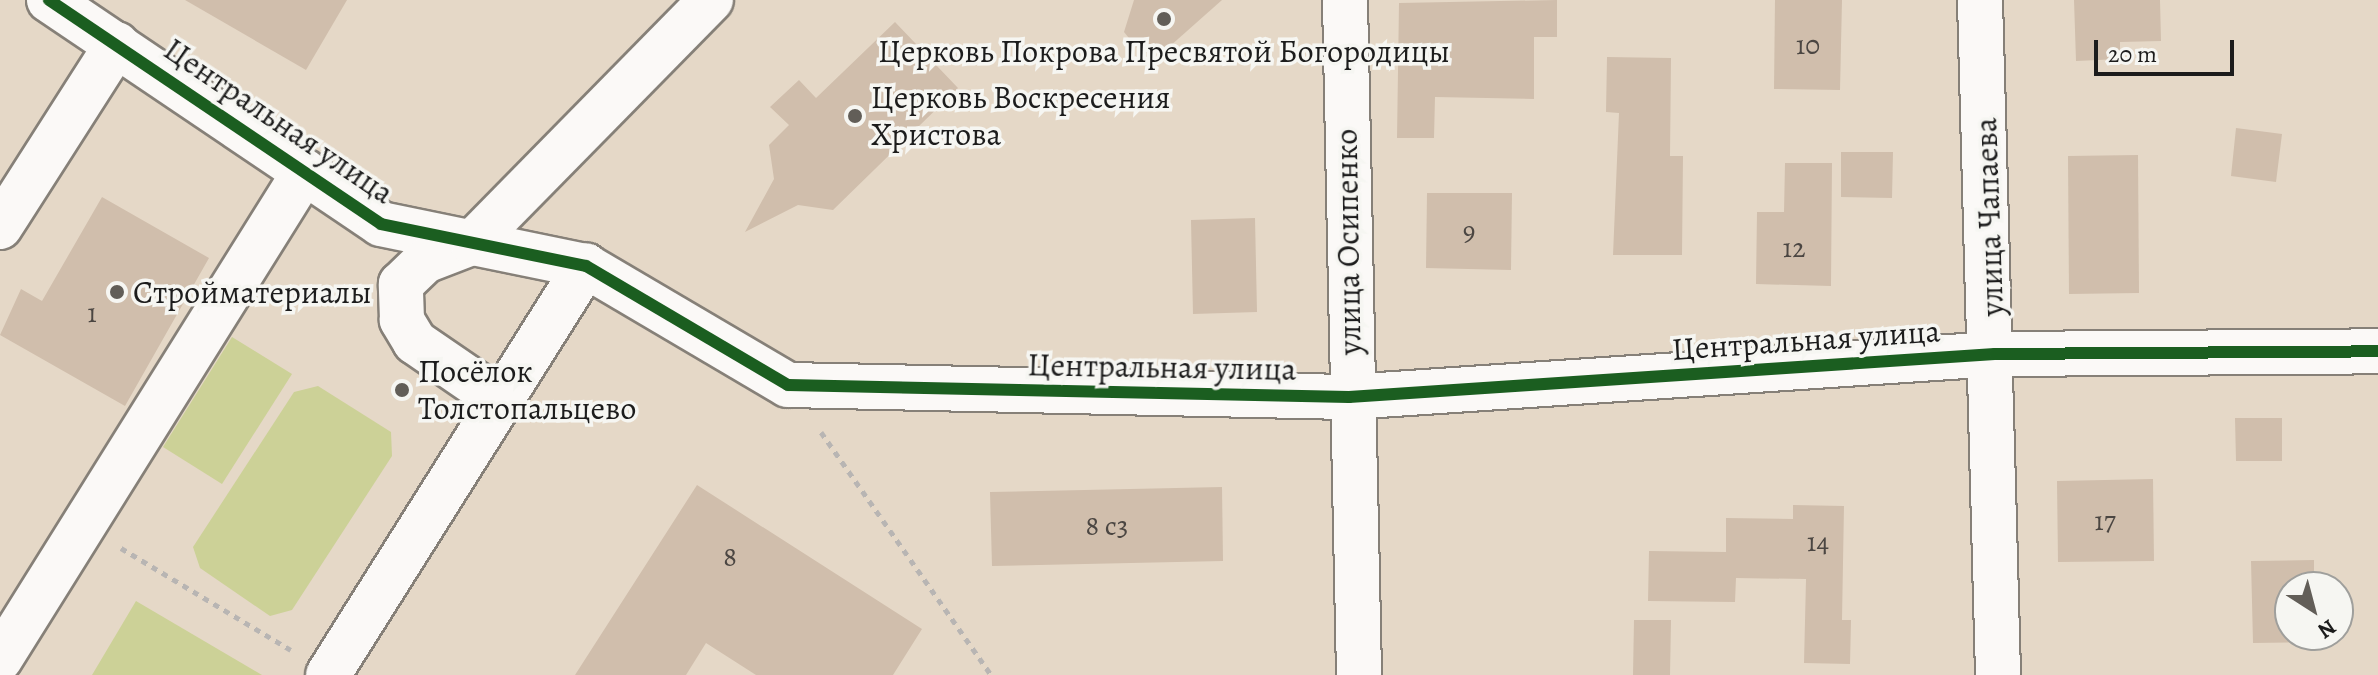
<!DOCTYPE html>
<meta charset="utf-8">
<style>
body{margin:0}
#map{position:relative;width:2378px;height:675px;overflow:hidden;background:#e5d8c7;font-family:Alegreya,serif}
div>[style]{position:absolute}
.green>*{inset:0;background:#ccd197}
.building>*{inset:0;background:#d0beac}
.path>*{height:5px;margin-top:-2.5px;transform-origin:0;background:repeating-linear-gradient(90deg,#b8b5b3 0 6px,transparent 0 12px)}
.roads{filter:drop-shadow(2px 0 #868078) drop-shadow(-2px 0 #868078) drop-shadow(0 2px #868078) drop-shadow(0 -2px #868078)}
.minor>*{height:44px;margin:-22px;padding:0 22px;transform-origin:22px;border-radius:22px;background:#fbf9f7}
.cycleway>*{height:12px;margin:-6px;padding:0 6px;transform-origin:6px;border-radius:6px;background:#1b5e20}
.dots>*{width:22px;height:22px;translate:-50% -50%;box-sizing:border-box;border:4px solid #f6f6f2;border-radius:50%}
span{translate:-50% -50%;white-space:nowrap;text-align:center;line-height:1.15;-webkit-text-stroke:7px #f6f6f2;paint-order:stroke}
.number-label{font-size:28px;color:#4b4642}
.number-label span{-webkit-text-stroke-width:0}
.poi-label{font-size:32px;color:#1c1c1c}
.left{translate:0 -50%;text-align:left}
.street-label{font-size:32px;color:#1c1c1c}
.north{position:absolute;left:2274px;top:571px;width:80px;height:80px;box-sizing:border-box;background:#f6f6f2;border:2px solid #9f9f9c;border-radius:50%;rotate:144deg;font-size:22px;font-weight:700;line-height:32px;text-align:center;color:#1c1c1c}
.north::after{content:'';display:block;margin:auto;width:28px;height:36px;background:#625e58;clip-path:polygon(50% 0,100% 100%,50% 72%,0 100%)}
.scale{position:absolute;left:2094px;top:40px;width:140px;height:36px;box-sizing:border-box;border:4px solid #1c1c1c;border-top:0;padding-left:10px;font-size:24px;line-height:28px;white-space:nowrap;color:#1c1c1c;-webkit-text-stroke:6px #f6f6f2;paint-order:stroke}
</style>
<div id="map">
<div class="green">
<i style="clip-path:polygon(232px 337px,292px 374px,222px 484px,163px 447px)"></i>
<i style="clip-path:polygon(318px 386px,391px 432px,392px 456px,292px 610px,270px 616px,200px 568px,193px 547px,294px 392px)"></i>
<i style="clip-path:polygon(136px 601px,262px 675px,92px 675px)"></i>
</div>
<div class="building">
<i style="clip-path:polygon(185px 0,347px 0,306px 70px)"></i>
<i style="clip-path:polygon(1134px 0,1222px 0,1169px 47px,1142px 54px,1124px 32px)"></i>
<i style="clip-path:polygon(1557px 0,1557px 37px,1534px 37px,1534px 99px,1435px 97px,1434px 138px,1397px 138px,1399px 3px)"></i>
<i style="clip-path:polygon(1775px 0,1842px 0,1840px 90px,1774px 89px)"></i>
<i style="clip-path:polygon(2074px 0,2160px 0,2161px 41px,2120px 42px,2120px 59px,2076px 61px)"></i>
<i style="clip-path:polygon(895px 22px,958px 88px,833px 210px,798px 205px,745px 232px,774px 179px,769px 145px,789px 125px,770px 107px,799px 80px,816px 98px)"></i>
<i style="clip-path:polygon(1607px 57px,1671px 58px,1670px 156px,1683px 156px,1682px 255px,1613px 255px,1619px 113px,1606px 112px)"></i>
<i style="clip-path:polygon(2236px 128px,2282px 134px,2276px 182px,2231px 176px)"></i>
<i style="clip-path:polygon(1841px 152px,1893px 152px,1892px 198px,1841px 197px)"></i>
<i style="clip-path:polygon(2138px 155px,2139px 293px,2069px 294px,2068px 156px)"></i>
<i style="clip-path:polygon(1785px 163px,1832px 163px,1831px 286px,1756px 284px,1757px 212px,1784px 212px)"></i>
<i style="clip-path:polygon(1427px 193px,1512px 193px,1511px 270px,1426px 268px)"></i>
<i style="clip-path:polygon(102px 197px,209px 258px,125px 406px,0 335px,21px 289px,42px 301px)"></i>
<i style="clip-path:polygon(1255px 218px,1257px 312px,1193px 314px,1191px 220px)"></i>
<i style="clip-path:polygon(2235px 418px,2282px 418px,2282px 461px,2236px 461px)"></i>
<i style="clip-path:polygon(2153px 479px,2154px 561px,2058px 562px,2057px 481px)"></i>
<i style="clip-path:polygon(697px 485px,922px 629px,893px 675px,756px 675px,706px 643px,686px 675px,575px 675px)"></i>
<i style="clip-path:polygon(1222px 487px,1223px 561px,992px 566px,990px 492px)"></i>
<i style="clip-path:polygon(1793px 505px,1844px 506px,1842px 620px,1851px 620px,1850px 664px,1804px 663px,1806px 579px,1736px 578px,1735px 602px,1648px 601px,1649px 551px,1726px 552px,1726px 518px,1793px 519px)"></i>
<i style="clip-path:polygon(2314px 560px,2314px 587px,2290px 587px,2290px 635px,2314px 635px,2314px 642px,2253px 643px,2251px 561px)"></i>
<i style="clip-path:polygon(1634px 620px,1671px 620px,1670px 675px,1633px 675px)"></i>
</div>
<div class="path">
<i style="left:821px;top:432px;width:297px;rotate:55deg"></i>
<i style="left:121px;top:548px;width:198px;rotate:31deg"></i>
</div>
<div class="roads">
<div class="minor">
<i style="left:49px;top:0;width:400px;rotate:34deg"></i>
<i style="left:381px;top:224px;width:209px;rotate:11.6deg"></i>
<i style="left:586px;top:266px;width:234px;rotate:30.5deg"></i>
<i style="left:788px;top:385px;width:561px;rotate:1.23deg"></i>
<i style="left:1349px;top:397px;width:647px;rotate:-3.81deg"></i>
<i style="left:1995px;top:354px;width:383px;rotate:-0.4deg"></i>
<i style="left:1345px;top:0;width:675px;rotate:88.81deg"></i>
<i style="left:1980px;top:0;width:675px;rotate:88.47deg"></i>
<i style="left:0;top:227px;width:217px;rotate:-57.4deg"></i>
<i style="left:498px;top:399px;width:101px;rotate:-145.5deg"></i>
<i style="left:415px;top:342px;width:26px;rotate:-121deg"></i>
<i style="left:402px;top:320px;width:36px;rotate:-92deg"></i>
<i style="left:401px;top:284px;width:33px;rotate:-44deg"></i>
<i style="left:425px;top:261px;width:50px;rotate:-21deg"></i>
<i style="left:472px;top:243px;width:341px;rotate:-45.5deg"></i>
<i style="left:0;top:659px;width:575px;rotate:-57.99deg"></i>
<i style="left:328px;top:675px;width:484px;rotate:-57.8deg"></i>
</div>
</div>
<div class="cycleway">
<i style="left:49px;top:0;width:400px;rotate:34deg"></i>
<i style="left:381px;top:224px;width:209px;rotate:11.6deg"></i>
<i style="left:586px;top:266px;width:234px;rotate:30.5deg"></i>
<i style="left:788px;top:385px;width:561px;rotate:1.23deg"></i>
<i style="left:1349px;top:397px;width:647px;rotate:-3.81deg"></i>
<i style="left:1995px;top:354px;width:383px;rotate:-0.4deg"></i>
</div>
<div class="dots">
<i style="left:1164px;top:19px;background:#625e58"></i>
<i style="left:855px;top:116px;background:#625e58"></i>
<i style="left:117px;top:292px;background:#625e58"></i>
<i style="left:402px;top:390px;background:#625e58"></i>
</div>
<div class="number-label">
<span style="left:1808px;top:45px">10</span>
<span style="left:1469px;top:231px">9</span>
<span style="left:1794px;top:248px">12</span>
<span style="left:92px;top:313px">1</span>
<span style="left:2105px;top:521px">17</span>
<span style="left:1107px;top:526px">8 с3</span>
<span style="left:1818px;top:542px">14</span>
<span style="left:730px;top:557px">8</span>
</div>
<div class="poi-label">
<span style="left:1164px;top:51px">Церковь Покрова Пресвятой Богородицы</span>
<span class="left" style="left:871px;top:116px">Церковь Воскресения<br>Христова</span>
<span class="left" style="left:133px;top:292px">Стройматериалы</span>
<span class="left" style="left:418px;top:390px">Посёлок<br>Толстопальцево</span>
</div>
<div class="street-label">
<span style="left:279px;top:121px;rotate:34deg">Центральная улица</span>
<span style="left:1989px;top:217px;rotate:-92deg">улица Чапаева</span>
<span style="left:1348px;top:242px;rotate:-91deg">улица Осипенко</span>
<span style="left:1806px;top:340px;rotate:-4deg">Центральная улица</span>
<span style="left:1162px;top:367px;rotate:1deg">Центральная улица</span>
</div>
<div class="north">N</div>
<div class="scale">20 m</div>
</div>
